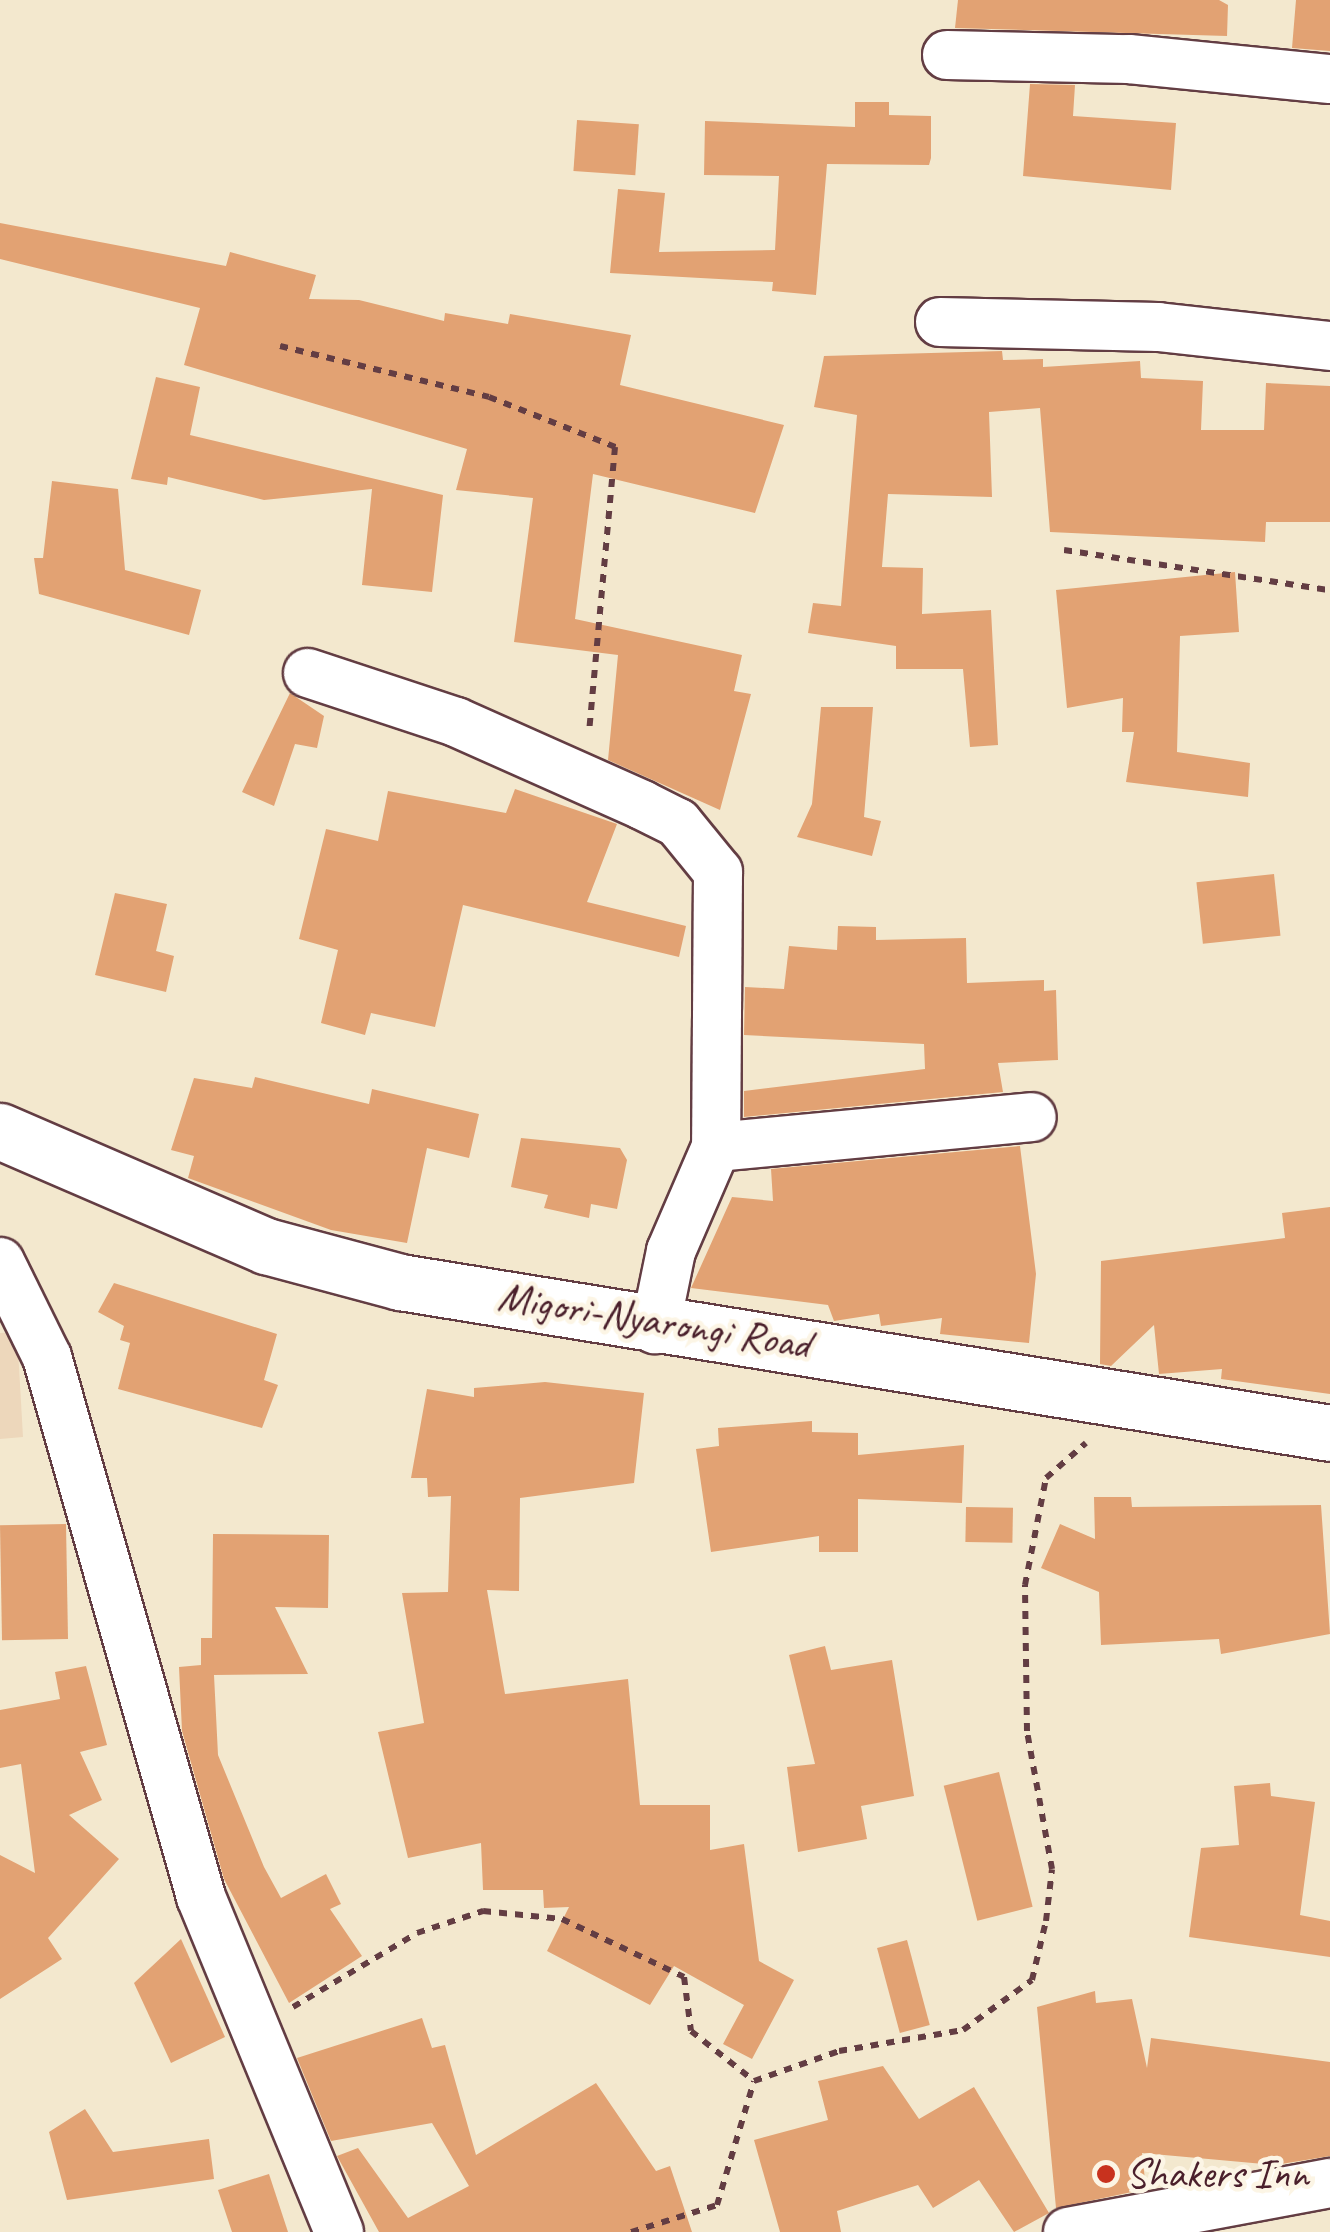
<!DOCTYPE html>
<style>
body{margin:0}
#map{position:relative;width:1330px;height:2232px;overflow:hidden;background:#f3e8ce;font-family:Caveat,sans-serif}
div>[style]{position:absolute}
.built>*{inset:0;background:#edd7bb}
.building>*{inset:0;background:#e2a273;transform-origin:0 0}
.path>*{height:6px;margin-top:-3px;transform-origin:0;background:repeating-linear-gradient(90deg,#633d43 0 8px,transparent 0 16px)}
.roads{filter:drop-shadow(2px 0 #633d43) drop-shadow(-2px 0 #633d43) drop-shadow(0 2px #633d43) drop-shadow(0 -2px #633d43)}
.minor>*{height:48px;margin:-24px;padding:0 24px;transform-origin:24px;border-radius:24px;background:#fff}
.tertiary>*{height:55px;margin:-27.5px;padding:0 27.5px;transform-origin:27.5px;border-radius:27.5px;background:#fff}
.dots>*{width:28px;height:28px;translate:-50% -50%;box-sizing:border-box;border:5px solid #fcf5e5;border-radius:50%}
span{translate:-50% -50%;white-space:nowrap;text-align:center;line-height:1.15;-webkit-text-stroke:9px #fcf5e5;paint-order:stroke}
.street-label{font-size:42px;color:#4a1f2b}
.poi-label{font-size:42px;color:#4a1f2b}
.left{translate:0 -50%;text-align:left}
</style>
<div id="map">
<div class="built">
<i style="clip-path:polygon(17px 1332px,23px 1437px,0 1439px,0 1333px)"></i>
</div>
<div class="building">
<i style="clip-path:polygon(958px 0,1219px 0,1228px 5px,1227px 36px,955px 28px)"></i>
<i style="clip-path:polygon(1296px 0,1330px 0,1330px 51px,1292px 48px)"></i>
<i style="clip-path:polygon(1030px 84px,1075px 85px,1073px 116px,1176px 123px,1171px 190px,1023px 176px)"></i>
<i style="clip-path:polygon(855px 102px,889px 102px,889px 115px,931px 116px,931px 158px,929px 165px,827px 164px,816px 295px,772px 291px,773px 282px,610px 273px,618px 189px,665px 193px,659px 252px,775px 250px,779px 176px,704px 175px,705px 121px,855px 127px)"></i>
<i style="left:577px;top:120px;width:62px;height:51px;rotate:4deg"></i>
<i style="clip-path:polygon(0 223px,226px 266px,230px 252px,316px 275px,309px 299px,359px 300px,444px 321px,445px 313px,508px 324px,510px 314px,631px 335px,620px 385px,784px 425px,755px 513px,593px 474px,575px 619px,742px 655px,734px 691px,751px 694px,720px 810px,608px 760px,618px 655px,514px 642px,533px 498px,456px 490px,467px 449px,184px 365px,200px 308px,0 259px)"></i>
<i style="clip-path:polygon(1002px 351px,1003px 360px,1043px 359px,1043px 367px,1140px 361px,1141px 378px,1203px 381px,1201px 430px,1264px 430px,1266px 383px,1330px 386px,1330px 522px,1266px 522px,1265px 542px,1050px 532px,1040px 408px,989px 412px,992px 497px,888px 494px,882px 567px,923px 568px,922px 614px,991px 610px,998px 745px,970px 747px,963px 669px,896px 669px,896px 646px,808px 633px,813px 603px,841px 606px,857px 415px,814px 407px,824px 356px)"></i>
<i style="clip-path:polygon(156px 377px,200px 387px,190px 435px,443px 495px,432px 592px,362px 585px,372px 489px,264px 500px,168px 477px,167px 485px,131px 479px)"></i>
<i style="clip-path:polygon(52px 481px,118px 489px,125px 570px,201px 590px,189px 635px,39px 594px,34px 558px,43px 558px)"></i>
<i style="clip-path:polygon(1235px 572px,1239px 632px,1180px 636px,1177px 752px,1250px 763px,1248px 797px,1126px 782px,1134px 732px,1122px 732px,1123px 698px,1067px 708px,1056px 590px)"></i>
<i style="clip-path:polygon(290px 693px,324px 716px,317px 748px,295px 744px,274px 806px,242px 792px)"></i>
<i style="clip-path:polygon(821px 707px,873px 707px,864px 817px,881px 821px,872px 856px,797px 837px,812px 804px)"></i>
<i style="clip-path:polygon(515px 789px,617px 824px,587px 902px,686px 926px,679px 957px,463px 905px,435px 1027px,371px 1013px,365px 1035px,321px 1023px,338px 950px,299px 939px,326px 829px,378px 841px,388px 791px,506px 813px)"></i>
<i style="left:1274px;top:874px;width:62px;height:78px;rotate:84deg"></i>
<i style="clip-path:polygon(115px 893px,167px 904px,156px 951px,174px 956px,166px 992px,95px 975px)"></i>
<i style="clip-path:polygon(838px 926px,876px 927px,876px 940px,966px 938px,967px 983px,1044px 980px,1044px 991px,1056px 990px,1058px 1060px,998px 1063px,1003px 1092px,744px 1117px,744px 1091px,925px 1069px,924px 1044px,744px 1035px,745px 987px,784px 989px,789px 946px,837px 950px)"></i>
<i style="clip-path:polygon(255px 1077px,369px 1104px,372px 1089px,479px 1114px,469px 1158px,427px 1148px,407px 1243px,331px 1230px,188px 1178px,194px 1156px,171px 1150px,194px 1078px,252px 1088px)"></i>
<i style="clip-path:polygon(521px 1138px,620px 1148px,627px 1160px,617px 1209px,591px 1204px,589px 1218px,544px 1208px,548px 1195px,511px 1187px)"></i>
<i style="clip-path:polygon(1020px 1146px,1036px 1274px,1029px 1343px,940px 1334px,942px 1318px,881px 1326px,879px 1314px,834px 1321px,828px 1305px,691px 1288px,732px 1197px,773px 1201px,771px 1169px)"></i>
<i style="clip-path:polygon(1330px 1207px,1330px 1394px,1221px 1379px,1222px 1369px,1159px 1374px,1154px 1325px,1111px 1366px,1100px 1364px,1101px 1261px,1285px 1238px,1282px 1213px)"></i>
<i style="clip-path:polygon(114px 1283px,277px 1334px,264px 1380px,278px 1385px,262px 1428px,118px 1389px,130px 1343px,120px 1340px,124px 1326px,98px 1312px)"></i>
<i style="clip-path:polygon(545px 1382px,644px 1393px,634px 1483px,520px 1498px,519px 1591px,487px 1590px,505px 1694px,628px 1679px,640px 1805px,710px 1805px,710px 1850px,744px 1844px,759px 1961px,794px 1980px,752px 2059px,723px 2044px,744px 2005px,674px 1966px,650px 2005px,547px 1951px,569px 1907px,544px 1908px,543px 1890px,483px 1890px,481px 1843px,408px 1858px,378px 1732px,424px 1723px,402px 1593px,448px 1592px,451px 1496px,428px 1497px,427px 1478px,411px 1478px,427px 1389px,474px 1397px,474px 1388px)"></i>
<i style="clip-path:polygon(812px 1421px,812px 1432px,858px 1433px,858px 1455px,964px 1445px,962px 1503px,858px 1499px,858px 1552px,819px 1552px,819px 1536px,711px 1552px,696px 1449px,719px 1446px,718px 1428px)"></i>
<i style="clip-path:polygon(1094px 1497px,1131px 1497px,1132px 1507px,1321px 1505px,1330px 1634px,1221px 1654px,1219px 1639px,1101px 1645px,1099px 1592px,1041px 1568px,1060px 1524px,1095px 1539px)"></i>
<i style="left:966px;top:1507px;width:47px;height:35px;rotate:1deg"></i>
<i style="left:66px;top:1524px;width:115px;height:66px;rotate:89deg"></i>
<i style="clip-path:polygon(213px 1534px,329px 1535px,328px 1608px,275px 1607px,308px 1674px,214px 1675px,218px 1755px,264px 1867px,281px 1898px,326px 1874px,341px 1904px,330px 1909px,362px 1956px,289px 2003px,224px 1879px,182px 1731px,179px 1667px,201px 1665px,201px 1638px,212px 1638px)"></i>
<i style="clip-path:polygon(825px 1646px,831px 1670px,892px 1660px,914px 1796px,861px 1806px,867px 1839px,798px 1852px,787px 1767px,815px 1764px,789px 1655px)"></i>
<i style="clip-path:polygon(86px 1666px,107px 1745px,80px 1752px,102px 1800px,69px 1815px,119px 1859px,48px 1938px,62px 1959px,0 1999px,0 1855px,35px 1873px,21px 1764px,0 1768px,0 1710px,60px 1699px,55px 1672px)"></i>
<i style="left:999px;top:1772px;width:139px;height:57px;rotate:76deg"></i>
<i style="clip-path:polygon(1270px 1783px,1271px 1796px,1315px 1802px,1300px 1915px,1330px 1921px,1330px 1957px,1189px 1937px,1201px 1848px,1239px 1845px,1234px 1786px)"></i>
<i style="clip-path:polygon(181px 1939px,225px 2037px,171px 2063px,134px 1983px)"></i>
<i style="left:907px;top:1940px;width:88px;height:31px;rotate:75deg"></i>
<i style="clip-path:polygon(1095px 1991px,1096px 2003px,1132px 1999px,1147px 2068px,1151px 2038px,1330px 2062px,1330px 2156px,1275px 2165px,1142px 2153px,1146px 2189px,1056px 2208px,1037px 2007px)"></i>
<i style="clip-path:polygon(422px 2018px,432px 2048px,445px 2045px,476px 2155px,596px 2083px,656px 2171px,670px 2166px,692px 2232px,379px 2232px,337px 2156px,358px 2148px,408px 2218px,469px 2186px,432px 2123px,331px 2141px,297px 2058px)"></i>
<i style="clip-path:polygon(883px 2066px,919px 2119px,974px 2087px,1049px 2213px,1014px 2232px,979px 2180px,933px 2208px,918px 2185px,837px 2211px,841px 2232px,780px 2232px,754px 2140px,828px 2120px,818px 2081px)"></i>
<i style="clip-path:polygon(85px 2109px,113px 2152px,209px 2139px,214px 2179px,67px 2200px,49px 2132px)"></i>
<i style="clip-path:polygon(269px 2174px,288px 2232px,232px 2232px,218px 2190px)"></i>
</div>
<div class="path">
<i style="left:280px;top:346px;width:215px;rotate:13.7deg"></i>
<i style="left:489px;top:397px;width:136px;rotate:21.6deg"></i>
<i style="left:615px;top:447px;width:288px;rotate:95.2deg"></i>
<i style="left:1064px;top:550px;width:269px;rotate:8.6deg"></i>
<i style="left:293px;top:2007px;width:144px;rotate:-30.8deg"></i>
<i style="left:417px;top:1933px;width:70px;rotate:-18.4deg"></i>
<i style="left:483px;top:1911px;width:79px;rotate:5.8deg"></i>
<i style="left:562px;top:1919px;width:135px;rotate:25.4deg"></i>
<i style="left:684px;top:1977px;width:54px;rotate:82.6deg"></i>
<i style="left:691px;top:2031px;width:80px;rotate:38.4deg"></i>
<i style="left:754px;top:2081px;width:90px;rotate:-19.4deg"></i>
<i style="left:839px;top:2051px;width:126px;rotate:-9.6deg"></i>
<i style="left:963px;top:2030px;width:85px;rotate:-35.9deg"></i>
<i style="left:1032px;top:1980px;width:61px;rotate:-76.7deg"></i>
<i style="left:1046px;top:1921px;width:52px;rotate:-83.4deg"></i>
<i style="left:1052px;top:1869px;width:140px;rotate:-100.3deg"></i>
<i style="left:1027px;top:1731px;width:146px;rotate:-90.8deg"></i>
<i style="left:1025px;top:1585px;width:109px;rotate:-78.9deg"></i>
<i style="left:1046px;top:1478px;width:53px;rotate:-41.2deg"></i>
<i style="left:631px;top:2232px;width:90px;rotate:-17.4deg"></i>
<i style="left:717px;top:2205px;width:129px;rotate:-73.4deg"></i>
</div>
<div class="roads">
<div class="minor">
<i style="left:947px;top:55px;width:182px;rotate:1.3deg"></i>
<i style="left:1129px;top:59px;width:202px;rotate:5.7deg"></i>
<i style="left:940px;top:322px;width:218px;rotate:1.3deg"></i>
<i style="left:1158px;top:327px;width:173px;rotate:6.3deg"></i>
<i style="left:308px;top:673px;width:156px;rotate:18.3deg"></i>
<i style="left:456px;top:722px;width:204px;rotate:24deg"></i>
<i style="left:642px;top:805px;width:40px;rotate:26.6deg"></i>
<i style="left:678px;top:823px;width:63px;rotate:50.8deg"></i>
<i style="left:718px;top:872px;width:275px;rotate:90.4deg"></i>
<i style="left:716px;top:1147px;width:113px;rotate:113.4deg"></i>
<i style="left:671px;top:1251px;width:80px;rotate:101.6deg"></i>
<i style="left:716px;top:1147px;width:317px;rotate:-5.4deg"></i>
<i style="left:0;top:1262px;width:106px;rotate:63.7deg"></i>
<i style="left:47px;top:1357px;width:562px;rotate:74.08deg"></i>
<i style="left:201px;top:1897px;width:362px;rotate:67.6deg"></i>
<i style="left:1068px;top:2232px;width:267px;rotate:-10.6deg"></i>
</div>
<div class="tertiary">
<i style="left:0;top:1131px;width:290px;rotate:23.4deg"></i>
<i style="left:266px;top:1246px;width:139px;rotate:15deg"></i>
<i style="left:400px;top:1282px;width:942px;rotate:9.22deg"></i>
</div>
</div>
<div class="dots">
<i style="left:1106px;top:2174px;background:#c8321e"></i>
</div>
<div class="street-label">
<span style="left:654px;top:1321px;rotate:9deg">Migori-Nyarongi Road</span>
</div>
<div class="poi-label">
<span class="left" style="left:1126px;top:2174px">Shakers Inn</span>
</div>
</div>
